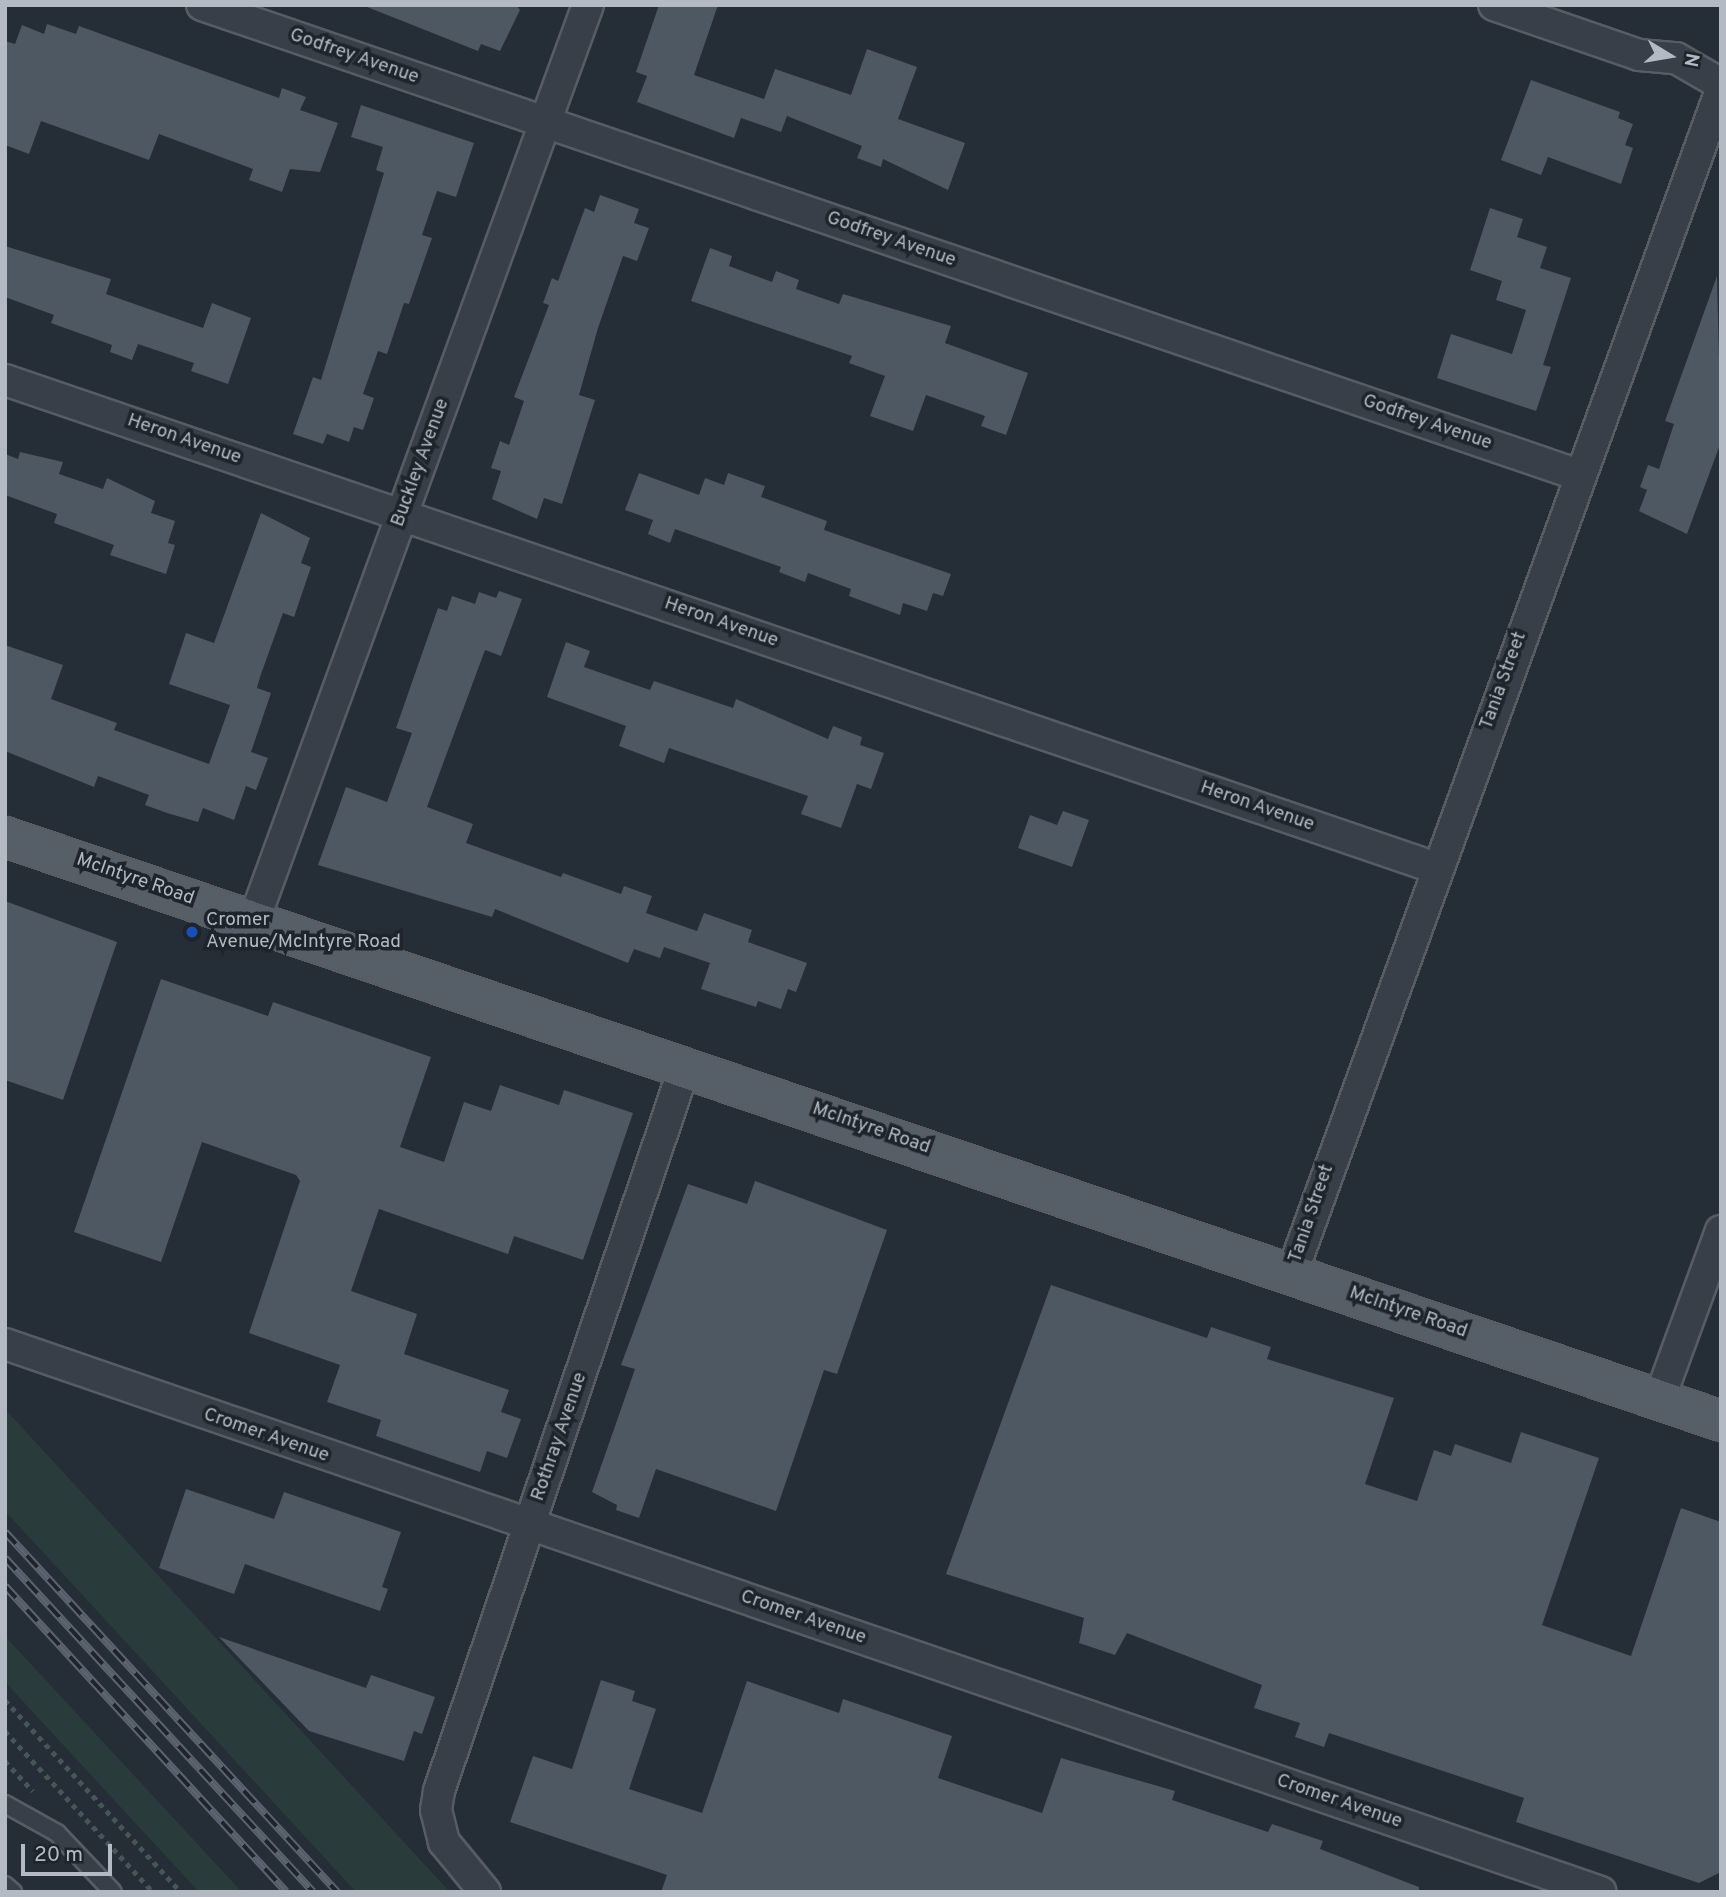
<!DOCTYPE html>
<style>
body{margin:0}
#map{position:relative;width:1726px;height:1897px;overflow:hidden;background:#252d37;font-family:Overpass,sans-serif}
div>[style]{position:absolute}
.green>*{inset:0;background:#293b3a}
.building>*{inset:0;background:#4d5862}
.path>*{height:4.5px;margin-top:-2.25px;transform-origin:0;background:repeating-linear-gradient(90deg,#465657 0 5px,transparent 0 10px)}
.roads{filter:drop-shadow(2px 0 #565d65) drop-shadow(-2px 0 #565d65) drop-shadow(0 2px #565d65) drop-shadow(0 -2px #565d65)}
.service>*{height:16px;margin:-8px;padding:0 8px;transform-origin:8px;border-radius:8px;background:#383f48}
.minor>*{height:30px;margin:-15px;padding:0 15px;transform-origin:15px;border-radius:15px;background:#383f48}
.primary>*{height:38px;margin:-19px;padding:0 19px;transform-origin:19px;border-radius:19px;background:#565e68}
.rail>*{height:8px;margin-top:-4px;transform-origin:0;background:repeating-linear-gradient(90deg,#1d242c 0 16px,#5a636e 0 32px);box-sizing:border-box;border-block:2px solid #5a636e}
.dots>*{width:19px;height:19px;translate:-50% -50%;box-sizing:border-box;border:4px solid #1d242c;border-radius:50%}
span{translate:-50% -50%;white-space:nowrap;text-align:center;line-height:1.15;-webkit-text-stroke:7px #1d242c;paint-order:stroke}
.street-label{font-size:19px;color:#b3bac4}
.poi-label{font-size:19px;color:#b3bac4}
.left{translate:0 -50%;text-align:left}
.frame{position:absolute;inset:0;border:7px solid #b3bac4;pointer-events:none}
.north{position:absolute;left:1635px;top:21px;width:70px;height:70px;-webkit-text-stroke:5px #1d242c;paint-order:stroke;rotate:101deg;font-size:19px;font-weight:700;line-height:28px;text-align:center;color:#b3bac4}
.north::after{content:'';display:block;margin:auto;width:24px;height:32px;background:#b3bac4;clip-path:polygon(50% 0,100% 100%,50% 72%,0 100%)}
.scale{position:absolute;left:21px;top:1844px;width:91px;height:32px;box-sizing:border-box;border:4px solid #b3bac4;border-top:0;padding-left:9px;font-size:21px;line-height:24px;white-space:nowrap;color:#b3bac4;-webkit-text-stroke:5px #1d242c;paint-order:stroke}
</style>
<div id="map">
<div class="green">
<i style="clip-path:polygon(5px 1409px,226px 1649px,450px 1892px,356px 1892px,5px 1511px)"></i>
<i style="clip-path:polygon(5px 1636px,242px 1892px,199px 1892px,5px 1682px)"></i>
</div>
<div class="building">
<i style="clip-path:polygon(362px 5px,516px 5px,520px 10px,500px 51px,481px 44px,478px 51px)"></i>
<i style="clip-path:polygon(659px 5px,718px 5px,694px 75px,764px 99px,775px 69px,851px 95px,867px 49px,917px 67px,898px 119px,965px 143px,948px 190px,883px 159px,881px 167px,857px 158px,862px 146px,787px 116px,781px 132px,741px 118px,734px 138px,637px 102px,647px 76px,636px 72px)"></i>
<i style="clip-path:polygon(47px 24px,76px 34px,79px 26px,279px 98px,282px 88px,306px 97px,300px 110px,338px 123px,320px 172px,290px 169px,282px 192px,249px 180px,253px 169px,159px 134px,149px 160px,41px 121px,29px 154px,5px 145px,5px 41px,15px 44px,22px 25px,44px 34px)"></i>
<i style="clip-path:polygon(1531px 80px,1620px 112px,1618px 118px,1633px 124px,1625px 145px,1633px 148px,1621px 184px,1548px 157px,1541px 175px,1501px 160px)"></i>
<i style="clip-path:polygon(361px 105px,474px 143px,456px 197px,437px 191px,422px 235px,432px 238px,409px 304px,404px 303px,387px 354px,378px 351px,363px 394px,374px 398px,363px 430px,354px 427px,349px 442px,327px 434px,323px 444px,293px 434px,313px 377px,321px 380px,384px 173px,376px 170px,383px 147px,351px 137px)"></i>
<i style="clip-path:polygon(600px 195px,639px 209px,634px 223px,649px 228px,637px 261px,623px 256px,598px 328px,579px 395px,595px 400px,562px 504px,544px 498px,537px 519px,492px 499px,501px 471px,491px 468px,500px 441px,509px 445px,524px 401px,514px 397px,549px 305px,543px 303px,552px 278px,558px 281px,585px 208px,594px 212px)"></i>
<i style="clip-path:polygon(1490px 208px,1523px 219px,1517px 237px,1547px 247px,1540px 268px,1571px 278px,1543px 365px,1551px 367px,1536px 411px,1437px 378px,1451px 334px,1512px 354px,1526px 310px,1496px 300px,1502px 281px,1470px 270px)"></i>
<i style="clip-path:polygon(5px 246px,111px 279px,106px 294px,203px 328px,212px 303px,251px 318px,228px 384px,191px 371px,194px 363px,138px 344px,132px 360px,110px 352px,112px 345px,51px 323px,54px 315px,5px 297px)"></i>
<i style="clip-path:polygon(710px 248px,732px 256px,729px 266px,772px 282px,776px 271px,799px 280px,796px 289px,839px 304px,843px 294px,951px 326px,945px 343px,1028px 373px,1006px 435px,981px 426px,985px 416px,926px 395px,913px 431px,870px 416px,885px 376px,849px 363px,852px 356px,691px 301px)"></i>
<i style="clip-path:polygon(1717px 276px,1721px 442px,1687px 534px,1639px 511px,1647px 490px,1640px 487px,1648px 465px,1659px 469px,1674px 424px,1665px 421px)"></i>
<i style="clip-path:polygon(20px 452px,63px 462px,59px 474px,103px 489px,107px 478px,155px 501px,151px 513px,175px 521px,168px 543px,175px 545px,166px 574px,110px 555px,114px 545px,54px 523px,57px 514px,5px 495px,5px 454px,18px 459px)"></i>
<i style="clip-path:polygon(639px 473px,699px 495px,705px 478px,724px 485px,728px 473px,765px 486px,761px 497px,827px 521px,824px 530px,951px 574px,943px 596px,933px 593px,927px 611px,903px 603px,900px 615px,849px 596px,851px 589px,808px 573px,805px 582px,779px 572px,781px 567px,675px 529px,670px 543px,648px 534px,653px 520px,625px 510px)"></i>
<i style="clip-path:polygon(261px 513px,310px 538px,301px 563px,311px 567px,294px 617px,283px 613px,260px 677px,257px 688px,271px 693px,251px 752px,268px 758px,256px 790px,246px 786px,234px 820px,203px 808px,198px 822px,167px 813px,145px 805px,149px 795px,98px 776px,94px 787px,5px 751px,5px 645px,63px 665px,51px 699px,117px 723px,114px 730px,209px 764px,230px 705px,169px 684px,186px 633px,214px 643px)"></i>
<i style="clip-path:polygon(499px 591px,522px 599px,501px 656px,485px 650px,427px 807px,473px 824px,466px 843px,561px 877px,563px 873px,621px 894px,624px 886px,652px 896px,646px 913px,697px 931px,704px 913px,752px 930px,748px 942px,807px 963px,796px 992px,788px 989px,781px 1009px,758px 1001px,756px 1007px,701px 989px,710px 963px,664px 947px,660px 958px,634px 949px,628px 963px,495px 909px,492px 917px,318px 865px,346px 787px,387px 802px,412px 733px,396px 728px,438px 608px,447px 611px,452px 596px,475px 604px,479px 592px,496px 598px)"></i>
<i style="clip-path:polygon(566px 642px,590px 651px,584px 667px,650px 690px,654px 681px,733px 708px,736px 699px,828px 739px,833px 726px,862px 737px,860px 745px,884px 753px,871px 789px,857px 784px,841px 828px,801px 814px,808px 796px,669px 748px,664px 763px,619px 746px,626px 726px,547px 697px)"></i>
<i style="clip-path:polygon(1063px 811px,1089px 820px,1072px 867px,1018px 848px,1030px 815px,1057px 825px)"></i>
<i style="clip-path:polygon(5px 901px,117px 942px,63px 1100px,5px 1080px)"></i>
<i style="clip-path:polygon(161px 979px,268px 1016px,273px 1002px,431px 1057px,400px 1147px,444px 1162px,464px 1102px,491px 1111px,500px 1085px,559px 1105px,564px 1090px,633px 1113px,583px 1260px,514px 1236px,508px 1254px,379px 1209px,351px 1291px,417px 1314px,404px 1354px,509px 1390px,501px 1412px,521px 1419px,507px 1458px,487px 1451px,480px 1472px,376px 1436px,381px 1420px,327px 1402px,340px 1365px,249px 1333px,300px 1181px,296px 1175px,202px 1142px,161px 1262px,74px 1232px)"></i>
<i style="clip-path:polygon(755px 1181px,887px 1230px,837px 1374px,824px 1370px,776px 1511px,656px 1469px,639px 1518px,616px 1510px,617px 1505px,592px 1492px,635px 1369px,621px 1365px,688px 1184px,747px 1204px)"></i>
<i style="clip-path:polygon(1051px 1285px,1207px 1338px,1211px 1327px,1271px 1347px,1267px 1359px,1394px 1398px,1365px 1484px,1417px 1501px,1434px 1450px,1451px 1456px,1455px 1444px,1511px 1463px,1521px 1432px,1599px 1458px,1542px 1625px,1631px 1656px,1681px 1508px,1721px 1522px,1721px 1872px,1699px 1883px,1516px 1822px,1524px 1798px,1329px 1733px,1324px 1747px,1295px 1737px,1300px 1723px,1254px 1708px,1262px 1685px,1127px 1633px,1115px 1655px,1079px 1643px,1084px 1618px,946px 1574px)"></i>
<i style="clip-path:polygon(186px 1489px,274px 1519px,284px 1492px,401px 1532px,382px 1587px,388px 1589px,380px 1611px,245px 1564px,234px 1594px,159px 1568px)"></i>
<i style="clip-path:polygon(219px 1637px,366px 1688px,371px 1675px,435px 1697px,422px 1734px,414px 1731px,404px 1761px,309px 1731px)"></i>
<i style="clip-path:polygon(601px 1680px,635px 1691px,632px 1701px,656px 1709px,629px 1789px,702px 1813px,747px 1681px,839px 1713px,843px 1699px,952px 1736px,938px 1778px,1042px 1813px,1061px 1758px,1175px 1791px,1172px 1800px,1268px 1832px,1272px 1824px,1323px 1841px,1320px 1849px,1419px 1887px,1419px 1892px,661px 1892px,667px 1875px,510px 1822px,533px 1756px,572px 1769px)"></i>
</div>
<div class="path">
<i style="left:5px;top:1700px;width:260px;rotate:47.5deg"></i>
<i style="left:5px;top:1731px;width:219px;rotate:47.4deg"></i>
<i style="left:5px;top:1761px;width:41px;rotate:47deg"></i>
</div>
<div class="roads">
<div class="service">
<i style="left:5px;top:1804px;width:60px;rotate:29.1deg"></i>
<i style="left:57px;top:1833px;width:81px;rotate:46.5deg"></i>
<i style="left:5px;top:1885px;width:11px;rotate:41deg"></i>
</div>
<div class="minor">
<i style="left:202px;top:5px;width:1455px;rotate:18.85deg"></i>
<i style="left:1494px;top:5px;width:153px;rotate:19deg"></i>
<i style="left:1639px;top:55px;width:37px;rotate:5deg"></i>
<i style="left:1676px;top:58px;width:52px;rotate:30deg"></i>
<i style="left:5px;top:380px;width:1512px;rotate:18.83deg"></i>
<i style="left:254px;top:920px;width:974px;rotate:-69.95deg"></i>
<i style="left:1292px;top:1273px;width:1258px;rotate:-70.07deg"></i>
<i style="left:5px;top:1344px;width:1687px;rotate:18.95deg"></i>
<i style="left:1659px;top:1400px;width:180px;rotate:-69.9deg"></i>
<i style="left:485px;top:1892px;width:65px;rotate:-129.4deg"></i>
<i style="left:444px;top:1842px;width:33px;rotate:-104deg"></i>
<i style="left:436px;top:1810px;width:19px;rotate:-81deg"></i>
<i style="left:439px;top:1791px;width:766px;rotate:-71.26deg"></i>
</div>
<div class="primary">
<i style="left:5px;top:837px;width:1813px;rotate:18.79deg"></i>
</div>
</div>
<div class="rail">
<i style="left:5px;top:1532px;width:490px;rotate:47.3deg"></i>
<i style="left:5px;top:1558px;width:454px;rotate:47.3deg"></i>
<i style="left:5px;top:1586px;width:415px;rotate:47.4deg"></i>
</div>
<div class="dots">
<i style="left:192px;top:932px;background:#1a4fb4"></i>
</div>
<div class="street-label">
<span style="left:354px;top:57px;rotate:19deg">Godfrey Avenue</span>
<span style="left:891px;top:240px;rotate:19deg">Godfrey Avenue</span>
<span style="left:1427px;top:423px;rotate:19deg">Godfrey Avenue</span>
<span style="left:184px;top:440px;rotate:19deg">Heron Avenue</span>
<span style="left:421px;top:463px;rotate:-70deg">Buckley Avenue</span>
<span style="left:721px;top:623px;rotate:19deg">Heron Avenue</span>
<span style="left:1504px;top:681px;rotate:-70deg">Tania Street</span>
<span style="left:1257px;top:807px;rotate:19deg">Heron Avenue</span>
<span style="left:135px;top:880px;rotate:19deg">McIntyre Road</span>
<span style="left:871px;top:1129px;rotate:19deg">McIntyre Road</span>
<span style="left:1312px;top:1214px;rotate:-71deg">Tania Street</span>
<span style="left:1408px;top:1313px;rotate:19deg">McIntyre Road</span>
<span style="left:266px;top:1436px;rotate:19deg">Cromer Avenue</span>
<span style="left:560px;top:1437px;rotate:-71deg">Rothray Avenue</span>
<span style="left:803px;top:1618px;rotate:19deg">Cromer Avenue</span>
<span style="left:1339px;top:1802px;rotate:19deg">Cromer Avenue</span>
</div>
<div class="poi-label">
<span class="left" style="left:206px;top:932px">Cromer<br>Avenue/McIntyre Road</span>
</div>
<div class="frame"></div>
<div class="north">N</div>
<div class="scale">20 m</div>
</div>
